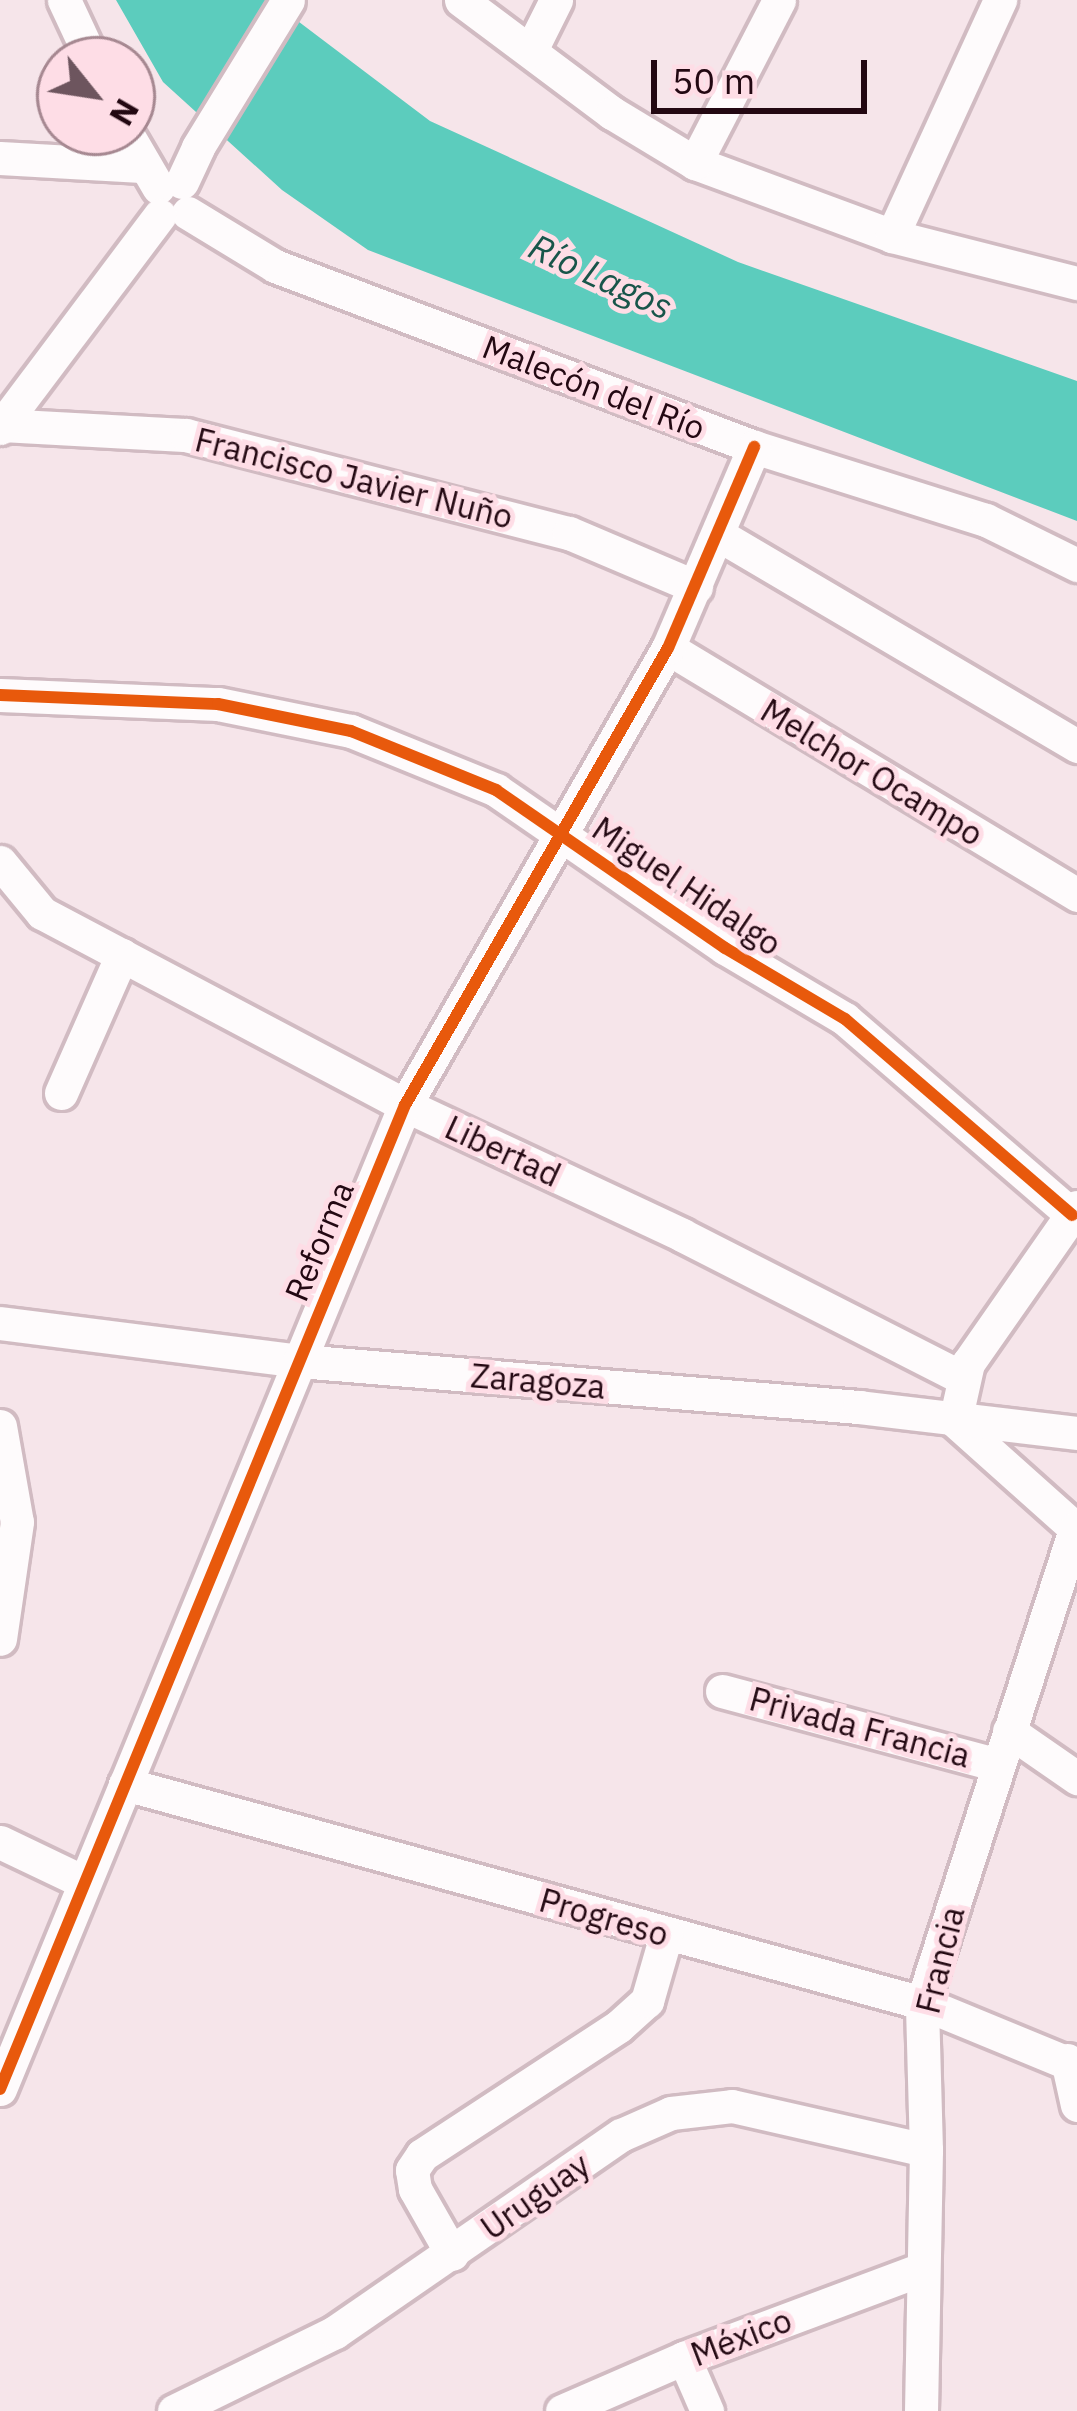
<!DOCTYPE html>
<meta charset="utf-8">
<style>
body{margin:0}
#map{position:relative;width:1077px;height:2411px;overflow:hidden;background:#f6e5ea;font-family:"IBM Plex Sans",sans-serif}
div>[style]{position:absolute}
.water>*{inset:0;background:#5cccbd}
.roads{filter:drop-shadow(3px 0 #d1bbc2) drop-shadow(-3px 0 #d1bbc2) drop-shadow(0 3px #d1bbc2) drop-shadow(0 -3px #d1bbc2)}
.minor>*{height:33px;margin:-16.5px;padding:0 16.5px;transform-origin:16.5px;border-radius:16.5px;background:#fefbfc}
.cycleway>*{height:12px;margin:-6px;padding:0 6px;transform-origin:6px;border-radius:6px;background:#e8590c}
span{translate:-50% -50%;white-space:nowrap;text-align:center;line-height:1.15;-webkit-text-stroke:10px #fedde6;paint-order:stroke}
.street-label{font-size:33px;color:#230812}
.water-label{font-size:36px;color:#18554a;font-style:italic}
.north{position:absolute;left:36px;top:36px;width:120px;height:120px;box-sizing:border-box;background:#fedde6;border:3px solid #a68891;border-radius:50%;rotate:120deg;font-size:33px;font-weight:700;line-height:48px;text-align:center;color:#230812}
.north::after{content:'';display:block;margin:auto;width:42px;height:54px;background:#6d555e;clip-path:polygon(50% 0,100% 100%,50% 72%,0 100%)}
.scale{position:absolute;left:651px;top:60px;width:216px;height:54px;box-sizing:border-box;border:6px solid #230812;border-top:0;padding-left:15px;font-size:36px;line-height:42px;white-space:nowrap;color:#230812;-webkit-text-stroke:9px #fedde6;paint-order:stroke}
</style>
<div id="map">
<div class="water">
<i style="clip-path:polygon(116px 0,270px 0,430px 121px,738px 262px,1077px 381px,1077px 521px,368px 250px,282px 190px,163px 82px)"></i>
</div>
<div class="roads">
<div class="minor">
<i style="left:64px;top:0;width:66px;rotate:65deg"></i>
<i style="left:461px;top:0;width:189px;rotate:36.8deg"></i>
<i style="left:612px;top:113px;width:97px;rotate:31.1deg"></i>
<i style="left:695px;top:163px;width:210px;rotate:20.3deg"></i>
<i style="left:892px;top:236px;width:191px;rotate:14.3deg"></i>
<i style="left:531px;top:50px;width:56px;rotate:-63.4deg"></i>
<i style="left:126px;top:132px;width:64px;rotate:59.8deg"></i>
<i style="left:0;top:158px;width:142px;rotate:3.2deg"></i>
<i style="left:695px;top:163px;width:183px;rotate:-62.7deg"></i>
<i style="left:182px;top:182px;width:38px;rotate:-65deg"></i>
<i style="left:198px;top:147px;width:172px;rotate:-58.5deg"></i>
<i style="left:188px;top:213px;width:102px;rotate:31.3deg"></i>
<i style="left:275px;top:266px;width:512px;rotate:20.7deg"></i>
<i style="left:754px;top:447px;width:243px;rotate:17.5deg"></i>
<i style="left:986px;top:520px;width:102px;rotate:26.3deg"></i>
<i style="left:892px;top:236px;width:260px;rotate:-65.4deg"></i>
<i style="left:0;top:425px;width:186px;rotate:3.1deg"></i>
<i style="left:186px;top:435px;width:395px;rotate:14.4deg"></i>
<i style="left:569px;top:533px;width:138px;rotate:23deg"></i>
<i style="left:0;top:428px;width:266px;rotate:-53.1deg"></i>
<i style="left:719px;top:535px;width:416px;rotate:30.5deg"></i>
<i style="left:668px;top:648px;width:478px;rotate:31.1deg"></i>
<i style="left:0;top:695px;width:218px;rotate:2.4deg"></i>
<i style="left:218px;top:704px;width:136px;rotate:11.5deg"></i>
<i style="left:351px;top:731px;width:157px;rotate:22.1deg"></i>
<i style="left:496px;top:790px;width:278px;rotate:34.6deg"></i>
<i style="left:725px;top:948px;width:139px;rotate:30.6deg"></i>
<i style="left:845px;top:1019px;width:306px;rotate:40.8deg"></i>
<i style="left:0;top:862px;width:66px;rotate:50.5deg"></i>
<i style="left:42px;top:913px;width:411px;rotate:27.9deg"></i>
<i style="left:405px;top:1105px;width:306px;rotate:25.1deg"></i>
<i style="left:682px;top:1235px;width:315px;rotate:27deg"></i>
<i style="left:61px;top:1093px;width:151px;rotate:-66.2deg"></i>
<i style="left:1077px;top:1207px;width:190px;rotate:124.9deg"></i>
<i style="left:968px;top:1363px;width:59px;rotate:102.6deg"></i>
<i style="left:955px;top:1421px;width:164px;rotate:41.8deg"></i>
<i style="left:0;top:1323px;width:301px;rotate:7.2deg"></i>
<i style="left:299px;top:1361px;width:562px;rotate:4.7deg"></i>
<i style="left:859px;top:1407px;width:220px;rotate:6.8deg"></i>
<i style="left:0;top:1426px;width:97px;rotate:80deg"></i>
<i style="left:17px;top:1522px;width:118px;rotate:98.3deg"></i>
<i style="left:722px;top:1691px;width:286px;rotate:15deg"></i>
<i style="left:1009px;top:1731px;width:83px;rotate:34.7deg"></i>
<i style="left:125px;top:1784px;width:827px;rotate:15.36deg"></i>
<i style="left:922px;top:2003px;width:168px;rotate:22.4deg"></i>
<i style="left:0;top:1842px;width:93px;rotate:25.5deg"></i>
<i style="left:1067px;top:2060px;width:46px;rotate:77.5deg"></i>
<i style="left:0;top:2089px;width:1064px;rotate:-67.63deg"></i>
<i style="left:405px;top:1105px;width:527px;rotate:-60.08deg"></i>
<i style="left:668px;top:648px;width:219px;rotate:-66.8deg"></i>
<i style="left:452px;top:2254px;width:75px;rotate:-119.6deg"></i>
<i style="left:415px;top:2189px;width:19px;rotate:-99deg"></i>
<i style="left:412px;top:2170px;width:18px;rotate:-56deg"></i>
<i style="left:422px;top:2155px;width:235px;rotate:-33.2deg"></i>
<i style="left:619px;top:2026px;width:38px;rotate:-42deg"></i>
<i style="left:647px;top:2001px;width:69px;rotate:-73.9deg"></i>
<i style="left:684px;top:2358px;width:58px;rotate:66.5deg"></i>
<i style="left:174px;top:2411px;width:179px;rotate:-26.1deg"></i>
<i style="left:335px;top:2332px;width:347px;rotate:-34.6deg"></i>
<i style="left:621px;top:2135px;width:55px;rotate:-23.7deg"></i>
<i style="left:671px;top:2113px;width:61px;rotate:-6.5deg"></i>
<i style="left:732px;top:2106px;width:199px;rotate:12.8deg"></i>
<i style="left:562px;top:2411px;width:133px;rotate:-23.5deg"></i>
<i style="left:684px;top:2358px;width:254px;rotate:-20.5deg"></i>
<i style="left:921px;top:2411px;width:261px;rotate:-88.9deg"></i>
<i style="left:926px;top:2150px;width:147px;rotate:-91.6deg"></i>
<i style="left:922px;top:2003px;width:499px;rotate:-72.1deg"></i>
</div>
</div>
<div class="cycleway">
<i style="left:0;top:695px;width:218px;rotate:2.4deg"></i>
<i style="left:218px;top:704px;width:136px;rotate:11.5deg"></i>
<i style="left:351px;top:731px;width:157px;rotate:22.1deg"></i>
<i style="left:496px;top:790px;width:278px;rotate:34.6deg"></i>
<i style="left:725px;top:948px;width:139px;rotate:30.6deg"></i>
<i style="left:845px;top:1019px;width:300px;rotate:40.8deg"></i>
<i style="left:0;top:2089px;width:1064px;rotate:-67.63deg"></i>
<i style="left:405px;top:1105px;width:527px;rotate:-60.08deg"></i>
<i style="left:668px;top:648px;width:219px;rotate:-66.8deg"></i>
</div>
<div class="street-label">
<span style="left:594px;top:387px;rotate:21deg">Malecón del Río</span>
<span style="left:354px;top:478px;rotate:14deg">Francisco Javier Nuño</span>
<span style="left:872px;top:772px;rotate:31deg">Melchor Ocampo</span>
<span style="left:687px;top:886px;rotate:34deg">Miguel Hidalgo</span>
<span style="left:503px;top:1151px;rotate:25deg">Libertad</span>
<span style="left:319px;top:1241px;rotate:-67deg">Reforma</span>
<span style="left:538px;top:1381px;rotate:5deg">Zaragoza</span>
<span style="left:860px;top:1727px;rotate:15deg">Privada Francia</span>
<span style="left:604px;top:1917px;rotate:16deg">Progreso</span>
<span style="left:940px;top:1960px;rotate:-76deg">Francia</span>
<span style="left:535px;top:2196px;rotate:-35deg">Uruguay</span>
<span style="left:741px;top:2337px;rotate:-21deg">México</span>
</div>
<div class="water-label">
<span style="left:601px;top:276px;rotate:25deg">Río Lagos</span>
</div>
<div class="north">N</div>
<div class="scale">50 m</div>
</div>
